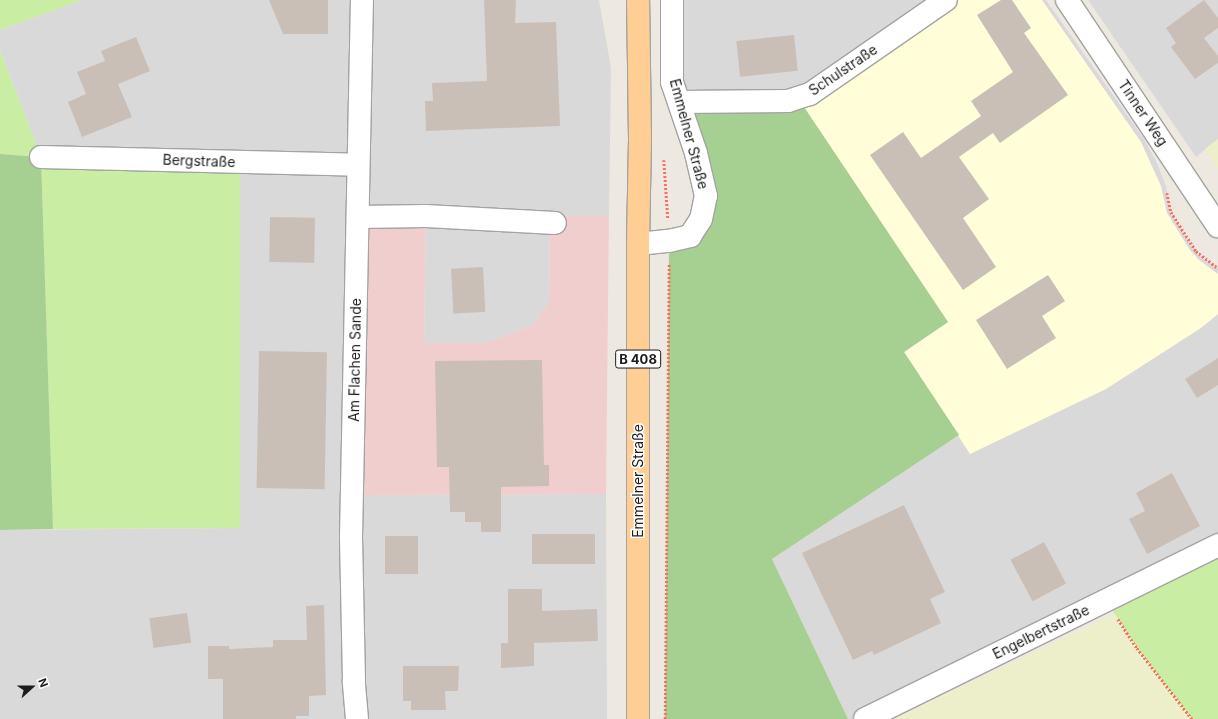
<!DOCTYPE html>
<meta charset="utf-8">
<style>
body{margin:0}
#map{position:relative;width:1218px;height:719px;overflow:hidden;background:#eee9e0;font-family:Inter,sans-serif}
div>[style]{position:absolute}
.residential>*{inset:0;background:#dad9d9}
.commercial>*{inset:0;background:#f1cece}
.education>*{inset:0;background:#fffed8}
.farmland>*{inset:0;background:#edefca}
.grass>*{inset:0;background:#c9eda2}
.forest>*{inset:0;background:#a6d092}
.building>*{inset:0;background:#cabfb6;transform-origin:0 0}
.path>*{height:2.5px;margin-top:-1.25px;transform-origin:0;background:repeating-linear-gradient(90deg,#ff6c60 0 2px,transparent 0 4px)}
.roads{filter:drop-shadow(1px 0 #a3a3a3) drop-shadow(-1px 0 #a3a3a3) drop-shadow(0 1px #a3a3a3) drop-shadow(0 -1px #a3a3a3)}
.minor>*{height:22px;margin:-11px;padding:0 11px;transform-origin:11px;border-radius:11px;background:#fff}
.major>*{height:22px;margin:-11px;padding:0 11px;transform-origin:11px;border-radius:11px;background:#ffce94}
span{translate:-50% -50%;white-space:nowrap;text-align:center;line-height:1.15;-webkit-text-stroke:3px #fff;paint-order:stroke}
.shield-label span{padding:1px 3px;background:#fff;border:1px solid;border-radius:3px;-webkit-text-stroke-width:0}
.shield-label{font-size:13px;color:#1c1c1c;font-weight:700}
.street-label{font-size:14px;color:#1c1c1c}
.north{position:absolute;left:12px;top:667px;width:40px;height:40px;-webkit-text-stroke:3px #fff;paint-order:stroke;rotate:69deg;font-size:11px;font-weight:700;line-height:16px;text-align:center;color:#1c1c1c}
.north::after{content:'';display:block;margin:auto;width:14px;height:18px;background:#1c1c1c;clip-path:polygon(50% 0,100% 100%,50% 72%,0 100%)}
</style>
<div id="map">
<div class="residential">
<i style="clip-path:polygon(82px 0,599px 0,611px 68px,609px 216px,550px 216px,549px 302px,533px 325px,484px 343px,424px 343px,426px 216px,352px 495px,606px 494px,607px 719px,0 719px,0 530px,240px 528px,240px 162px,41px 157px,0 50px,0 30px)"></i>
<i style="clip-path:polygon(672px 0,1046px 0,1144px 139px,1157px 163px,1166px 186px,1171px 212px,1196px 251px,1218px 268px,1218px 545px,865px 719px,848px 719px,772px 559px,958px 435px,679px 102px)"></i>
<i style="clip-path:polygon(1088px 0,1218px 0,1218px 139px,1196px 157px)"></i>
</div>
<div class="commercial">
<i style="clip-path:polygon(426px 216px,424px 343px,484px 343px,533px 325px,549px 302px,550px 216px,609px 216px,606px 494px,352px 495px,358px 217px)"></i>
</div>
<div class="education">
<i style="clip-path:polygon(952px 0,1042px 0,1141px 142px,1161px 186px,1167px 213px,1190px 250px,1199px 260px,1218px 274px,1218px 314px,1201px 328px,1106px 389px,970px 454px,904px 352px,948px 322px,803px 106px)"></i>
</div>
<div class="farmland">
<i style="clip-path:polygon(1218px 139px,1218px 169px,1205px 149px)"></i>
<i style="clip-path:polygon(1115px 614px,1137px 648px,1192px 719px,893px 719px)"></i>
</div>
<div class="grass">
<i style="clip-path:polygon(0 0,82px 0,0 30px)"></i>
<i style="clip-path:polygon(0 50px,41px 157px,240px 162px,240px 528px,53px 529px,41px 157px,0 154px)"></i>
<i style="clip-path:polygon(1218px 545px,1218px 719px,1192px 719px,1137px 648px,1106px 600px)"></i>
</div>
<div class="forest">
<i style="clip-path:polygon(798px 98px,948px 322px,904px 352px,959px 435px,772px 559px,848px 719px,665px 719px,669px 241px,701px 219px,679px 102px)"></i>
<i style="clip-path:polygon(0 154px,41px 157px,53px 529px,0 530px)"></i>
</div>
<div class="building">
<i style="clip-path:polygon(269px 0,328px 0,328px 34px,283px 34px)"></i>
<i style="clip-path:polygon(484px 0,516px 0,515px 23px,556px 22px,560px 126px,426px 131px,425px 101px,433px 101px,432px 83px,487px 81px)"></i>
<i style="clip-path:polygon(1001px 0,1012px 0,1031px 28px,1024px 33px,1068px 95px,1000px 143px,993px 133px,959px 157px,989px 199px,963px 218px,996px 267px,963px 290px,870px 155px,903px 132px,921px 158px,981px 116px,971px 101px,1013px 72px,977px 15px)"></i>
<i style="clip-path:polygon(1204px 0,1218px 18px,1218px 28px,1204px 38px,1218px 56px,1218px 63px,1195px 79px,1171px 47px,1176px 43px,1166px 28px)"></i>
<i style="left:794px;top:35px;width:36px;height:58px;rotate:84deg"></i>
<i style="clip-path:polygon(136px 37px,150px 71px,118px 84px,132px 117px,82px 137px,68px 102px,86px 94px,77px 72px,105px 61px,101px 51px)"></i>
<i style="left:270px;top:217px;width:45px;height:45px;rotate:1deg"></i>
<i style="left:483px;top:267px;width:45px;height:32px;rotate:87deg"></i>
<i style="clip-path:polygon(1048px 275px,1065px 301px,1042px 316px,1056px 338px,1007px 369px,976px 320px)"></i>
<i style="left:259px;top:351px;width:68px;height:137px;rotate:1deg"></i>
<i style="clip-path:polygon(1218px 358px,1218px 385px,1197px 398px,1185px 379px)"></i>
<i style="clip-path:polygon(542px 360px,544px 465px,549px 465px,549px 486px,501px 487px,501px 532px,481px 532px,481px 522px,465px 522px,465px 512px,450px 512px,449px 467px,437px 467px,435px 361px)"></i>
<i style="clip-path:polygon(1172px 473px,1200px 526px,1147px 554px,1129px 519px,1145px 511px,1136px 493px)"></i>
<i style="clip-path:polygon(904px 505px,945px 592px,930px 599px,941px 623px,874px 655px,872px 651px,853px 660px,802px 553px)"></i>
<i style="left:595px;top:534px;width:30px;height:63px;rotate:90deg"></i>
<i style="left:418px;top:536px;width:38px;height:33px;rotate:90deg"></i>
<i style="left:1044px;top:542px;width:47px;height:38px;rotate:62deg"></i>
<i style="clip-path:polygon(508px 589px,542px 589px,542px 611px,597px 609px,598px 641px,534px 643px,534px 666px,501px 668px,501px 643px,508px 643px)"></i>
<i style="clip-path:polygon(324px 605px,326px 695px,309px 696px,309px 716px,296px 716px,296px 719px,223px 719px,223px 679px,208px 679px,208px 646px,229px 646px,229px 649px,273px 647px,273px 640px,307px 640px,306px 606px)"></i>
<i style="left:187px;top:613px;width:30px;height:38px;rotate:82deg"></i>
<i style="clip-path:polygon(403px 666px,459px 666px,458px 691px,445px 691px,446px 710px,411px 710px,411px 701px,403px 701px)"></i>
</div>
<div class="path">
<i style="left:664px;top:160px;width:59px;rotate:86.1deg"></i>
<i style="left:1167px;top:193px;width:19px;rotate:78deg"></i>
<i style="left:1171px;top:212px;width:46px;rotate:57.3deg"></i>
<i style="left:1196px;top:251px;width:28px;rotate:38deg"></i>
<i style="left:1118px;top:619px;width:35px;rotate:57deg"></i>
<i style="left:1137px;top:648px;width:90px;rotate:52.2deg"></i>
<i style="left:665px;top:719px;width:455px;rotate:-89.5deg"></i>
</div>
<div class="roads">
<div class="minor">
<i style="left:1067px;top:0;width:272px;rotate:56.3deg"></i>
<i style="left:679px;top:102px;width:109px;rotate:-0.5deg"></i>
<i style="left:788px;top:101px;width:23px;rotate:-18deg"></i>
<i style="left:810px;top:94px;width:165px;rotate:-34.7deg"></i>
<i style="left:41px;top:157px;width:317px;rotate:1.4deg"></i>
<i style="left:358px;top:217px;width:68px;rotate:-0.8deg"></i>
<i style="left:426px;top:216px;width:129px;rotate:3.1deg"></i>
<i style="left:638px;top:244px;width:31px;rotate:-6deg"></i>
<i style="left:669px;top:241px;width:22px;rotate:-13deg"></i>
<i style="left:690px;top:236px;width:20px;rotate:-57deg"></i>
<i style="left:701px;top:219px;width:24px;rotate:-78deg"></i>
<i style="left:706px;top:196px;width:44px;rotate:-103.1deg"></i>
<i style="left:696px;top:153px;width:75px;rotate:-108.7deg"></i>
<i style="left:672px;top:82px;width:82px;rotate:-90deg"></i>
<i style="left:357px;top:719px;width:38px;rotate:-95deg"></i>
<i style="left:354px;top:681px;width:144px;rotate:-91.2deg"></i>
<i style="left:351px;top:537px;width:537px;rotate:-88.83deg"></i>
<i style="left:865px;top:719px;width:394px;rotate:-26.2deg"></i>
</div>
<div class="major">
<i style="left:638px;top:719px;width:475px;rotate:-90deg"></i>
<i style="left:638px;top:244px;width:106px;rotate:-88.9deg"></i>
<i style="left:640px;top:138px;width:138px;rotate:-90.8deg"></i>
</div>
</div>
<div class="shield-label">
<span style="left:638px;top:359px">B 408</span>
</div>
<div class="street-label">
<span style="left:843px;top:70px;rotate:-34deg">Schulstraße</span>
<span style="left:1143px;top:113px;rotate:56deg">Tinner Weg</span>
<span style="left:689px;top:134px;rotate:75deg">Emmelner Straße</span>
<span style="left:199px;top:161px;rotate:2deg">Bergstraße</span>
<span style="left:355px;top:360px;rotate:-89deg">Am Flachen Sande</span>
<span style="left:638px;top:481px;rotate:-90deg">Emmelner Straße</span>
<span style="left:1041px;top:632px;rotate:-26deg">Engelbertstraße</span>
</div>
<div class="north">N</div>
</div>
